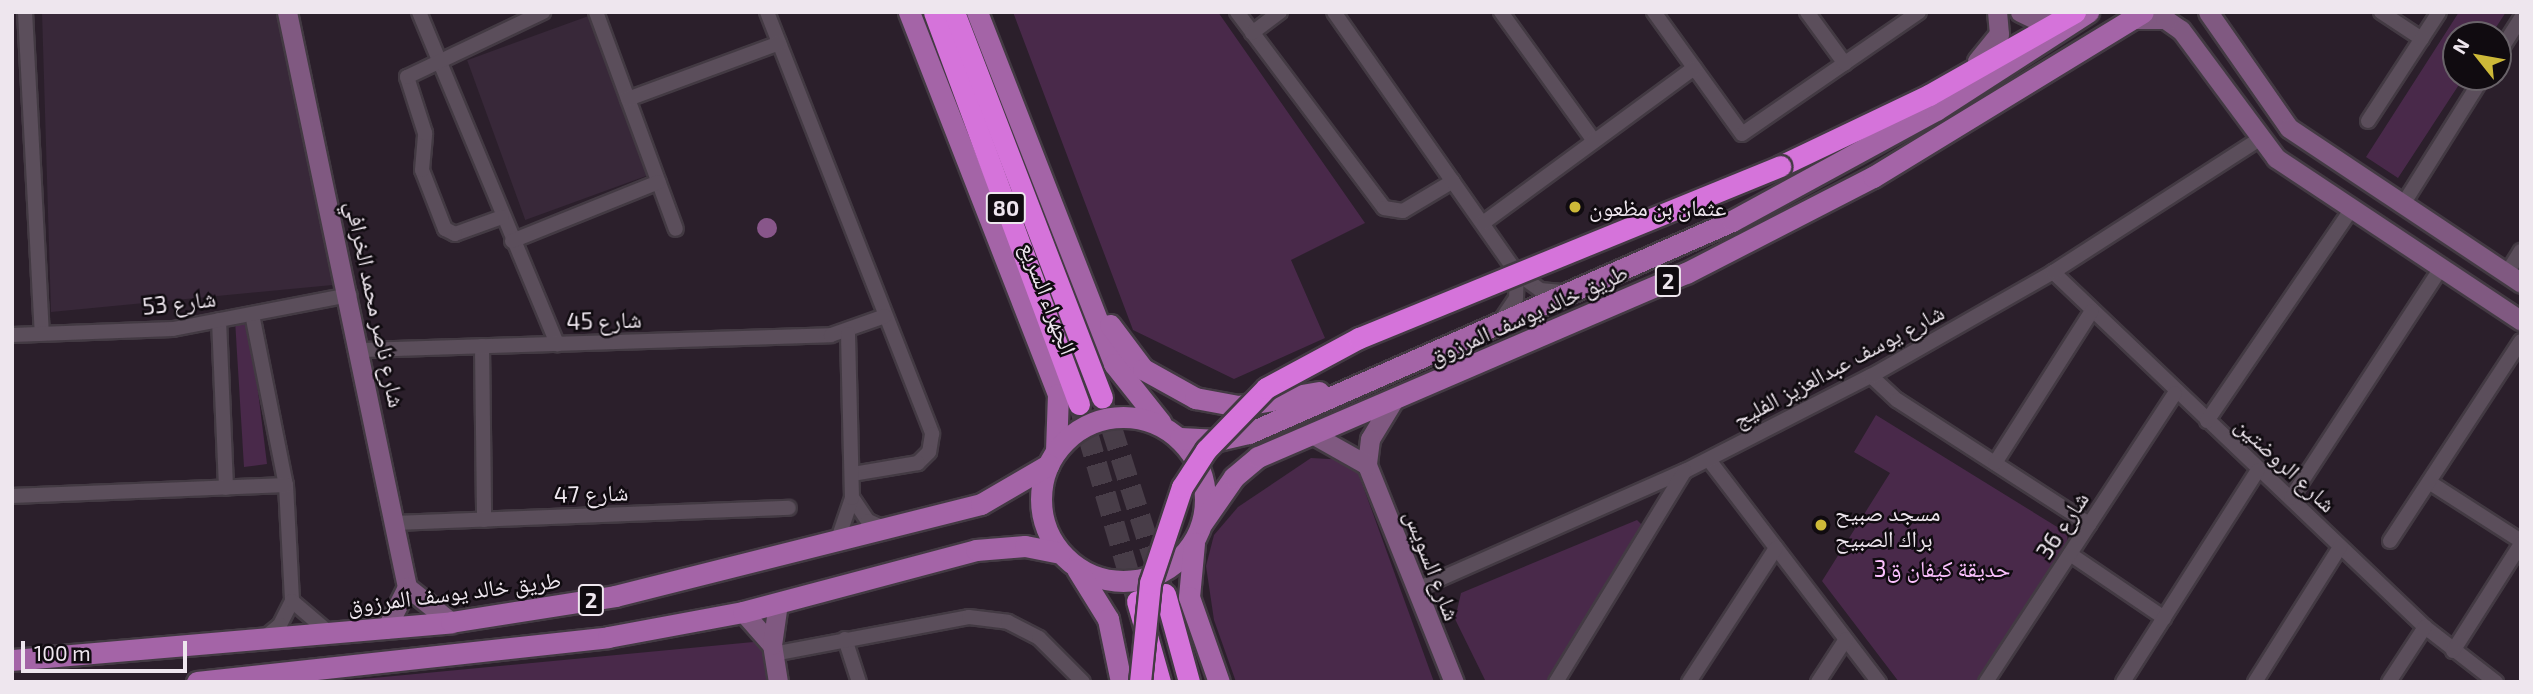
<!DOCTYPE html>
<meta charset="utf-8">
<style>
body{margin:0}
#map{position:relative;width:2533px;height:694px;overflow:hidden;background:#2b1f2b;font-family:"Exo 2","Noto Naskh Arabic",sans-serif}
div>[style]{position:absolute}
.built>*{inset:0;background:#382839;transform-origin:0 0}
.green>*{inset:0;background:#49294a}
.water>*{inset:0;background:#88568a}
.round{border-radius:50%}
.highway-tunnel>*{height:21px;margin-top:-10.5px;transform-origin:0;background:repeating-linear-gradient(90deg,#483d48 0 21px,transparent 0 31px)}
.roads{filter:drop-shadow(2px 0 #433a43) drop-shadow(-2px 0 #433a43) drop-shadow(0 2px #433a43) drop-shadow(0 -2px #433a43)}
.street>*{height:14px;margin:-7px;padding:0 7px;transform-origin:7px;border-radius:7px;background:#5b4e5b}
.secondary>*{height:19px;margin:-9.5px;padding:0 9.5px;transform-origin:9.5px;border-radius:9.5px;background:#805981}
.primary>*{height:21px;margin:-10.5px;padding:0 10.5px;transform-origin:10.5px;border-radius:10.5px;background:#a464a7}
.primary>.ring{margin:-10.5px;padding:0;box-sizing:content-box;background:none;border:21px solid #a464a7;border-radius:50%}
.highway>*{height:21px;margin:-10.5px;padding:0 10.5px;transform-origin:10.5px;border-radius:10.5px;background:#d573da}
.bridges{filter:drop-shadow(2px 0 #433a43) drop-shadow(-2px 0 #433a43) drop-shadow(0 2px #433a43) drop-shadow(0 -2px #433a43)}
.highway-bridge>*{height:21px;margin:-10.5px;padding:0 10.5px;transform-origin:10.5px;border-radius:10.5px;background:#d573da}
.dots>*{width:19px;height:19px;translate:-50% -50%;box-sizing:border-box;border:4px solid #100b10;border-radius:50%}
span{translate:-50% -50%;white-space:nowrap;text-align:center;line-height:1.15;-webkit-text-stroke:5px #100b10;paint-order:stroke}
.shield-label span{padding:2px 5px;background:#100b10;border:2px solid;border-radius:5px;-webkit-text-stroke-width:0}
.shield-label{font-size:21px;color:#eee6ee;font-weight:700}
.poi-label{font-size:23px;color:#eee6ee}
.left{translate:0 -50%;text-align:left}
.street-label{font-size:23px;color:#eee6ee}
.park-label{font-size:23px;color:#fcc1fe}
.frame{position:absolute;inset:0;border:14px solid #eee6ee;pointer-events:none}
.north{position:absolute;left:2442px;top:21px;width:70px;height:70px;box-sizing:border-box;background:#100b10;border:2px solid #696369;border-radius:50%;rotate:301deg;font-size:19px;font-weight:700;line-height:28px;text-align:center;color:#eee6ee}
.north::after{content:'';display:block;margin:auto;width:24px;height:32px;background:#cdb938;clip-path:polygon(50% 0,100% 100%,50% 72%,0 100%)}
.scale{position:absolute;left:21px;top:641px;width:166px;height:32px;box-sizing:border-box;border:4px solid #eee6ee;border-top:0;padding-left:9px;font-size:21px;line-height:24px;white-space:nowrap;color:#eee6ee;-webkit-text-stroke:5px #100b10;paint-order:stroke}
</style>
<div id="map">
<div class="built">
<i style="clip-path:polygon(42px 12px,282px 12px,343px 284px,51px 312px)"></i>
<i style="left:594px;top:14px;width:170px;height:135px;rotate:70deg"></i>
</div>
<div class="green">
<i style="clip-path:polygon(1013px 12px,1218px 12px,1365px 223px,1291px 260px,1325px 338px,1234px 379px,1133px 330px)"></i>
<i style="clip-path:polygon(2459px 12px,2506px 12px,2491px 35px,2456px 35px,2456px 77px,2464px 77px,2398px 178px,2366px 157px)"></i>
<i style="clip-path:polygon(249px 318px,267px 464px,244px 467px,235px 320px)"></i>
<i style="clip-path:polygon(1876px 415px,2067px 533px,2068px 547px,1980px 682px,1899px 682px,1822px 581px,1890px 473px,1854px 452px)"></i>
<i style="clip-path:polygon(1311px 458px,1348px 460px,1359px 475px,1434px 682px,1236px 682px,1214px 620px,1206px 566px,1214px 535px,1238px 507px)"></i>
<i style="clip-path:polygon(1637px 520px,1647px 530px,1552px 682px,1486px 682px,1455px 619px,1461px 593px)"></i>
<i style="clip-path:polygon(765px 641px,767px 682px,331px 682px)"></i>
</div>
<div class="water">
<i class="round" style="left:757px;top:218px;width:20px;height:20px"></i>
</div>
<div class="highway-tunnel">
<i style="left:1102px;top:398px;width:206px;rotate:72.2deg"></i>
<i style="left:1079px;top:404px;width:205px;rotate:73.6deg"></i>
</div>
<div class="roads">
<div class="street">
<i style="left:25px;top:12px;width:321px;rotate:87deg"></i>
<i style="left:419px;top:12px;width:360px;rotate:67.4deg"></i>
<i style="left:596px;top:12px;width:231px;rotate:69.8deg"></i>
<i style="left:767px;top:12px;width:453px;rotate:68.6deg"></i>
<i style="left:932px;top:434px;width:18px;rotate:99deg"></i>
<i style="left:929px;top:452px;width:16px;rotate:135deg"></i>
<i style="left:918px;top:463px;width:67px;rotate:170.5deg"></i>
<i style="left:1237px;top:12px;width:245px;rotate:53.1deg"></i>
<i style="left:1384px;top:208px;width:19px;rotate:9deg"></i>
<i style="left:1403px;top:211px;width:58px;rotate:-31deg"></i>
<i style="left:1334px;top:12px;width:319px;rotate:55deg"></i>
<i style="left:1517px;top:273px;width:29px;rotate:36deg"></i>
<i style="left:1540px;top:290px;width:22px;rotate:5deg"></i>
<i style="left:1501px;top:12px;width:159px;rotate:54.2deg"></i>
<i style="left:1654px;top:12px;width:150px;rotate:54.2deg"></i>
<i style="left:1742px;top:134px;width:215px;rotate:-34.6deg"></i>
<i style="left:1807px;top:12px;width:64px;rotate:53.8deg"></i>
<i style="left:2381px;top:12px;width:49px;rotate:33.4deg"></i>
<i style="left:1252px;top:33px;width:35px;rotate:-37deg"></i>
<i style="left:2498px;top:54px;width:43px;rotate:-57.4deg"></i>
<i style="left:628px;top:99px;width:161px;rotate:-20.3deg"></i>
<i style="left:2368px;top:121px;width:130px;rotate:-56.9deg"></i>
<i style="left:2402px;top:206px;width:152px;rotate:-57.9deg"></i>
<i style="left:502px;top:217px;width:50px;rotate:160.1deg"></i>
<i style="left:455px;top:234px;width:11px;rotate:-153deg"></i>
<i style="left:445px;top:229px;width:63px;rotate:-111.3deg"></i>
<i style="left:422px;top:170px;width:37px;rotate:-85deg"></i>
<i style="left:425px;top:133px;width:59px;rotate:-107.8deg"></i>
<i style="left:407px;top:77px;width:151px;rotate:-25.5deg"></i>
<i style="left:1483px;top:223px;width:262px;rotate:-36.3deg"></i>
<i style="left:512px;top:241px;width:158px;rotate:-21.9deg"></i>
<i style="left:2053px;top:272px;width:514px;rotate:43.66deg"></i>
<i style="left:2425px;top:627px;width:90px;rotate:37.8deg"></i>
<i style="left:2507px;top:273px;width:26px;rotate:-58deg"></i>
<i style="left:252px;top:314px;width:174px;rotate:78.8deg"></i>
<i style="left:286px;top:485px;width:116px;rotate:87deg"></i>
<i style="left:292px;top:601px;width:27px;rotate:117deg"></i>
<i style="left:280px;top:625px;width:21px;rotate:141deg"></i>
<i style="left:1502px;top:319px;width:25px;rotate:-56deg"></i>
<i style="left:1516px;top:298px;width:25px;rotate:-88deg"></i>
<i style="left:219px;top:320px;width:168px;rotate:87.6deg"></i>
<i style="left:12px;top:335px;width:161px;rotate:-2.1deg"></i>
<i style="left:173px;top:329px;width:180px;rotate:-10.9deg"></i>
<i style="left:482px;top:346px;width:174px;rotate:89.3deg"></i>
<i style="left:362px;top:350px;width:469px;rotate:-1.8deg"></i>
<i style="left:831px;top:335px;width:57px;rotate:-19.4deg"></i>
<i style="left:1871px;top:376px;width:35px;rotate:43deg"></i>
<i style="left:1897px;top:400px;width:229px;rotate:32.9deg"></i>
<i style="left:2207px;top:421px;width:254px;rotate:-55.7deg"></i>
<i style="left:1709px;top:460px;width:280px;rotate:52.6deg"></i>
<i style="left:1995px;top:463px;width:180px;rotate:-57.5deg"></i>
<i style="left:2429px;top:482px;width:109px;rotate:32.7deg"></i>
<i style="left:12px;top:496px;width:274px;rotate:-2.3deg"></i>
<i style="left:2291px;top:498px;width:273px;rotate:-56.9deg"></i>
<i style="left:853px;top:499px;width:27px;rotate:56deg"></i>
<i style="left:868px;top:521px;width:20px;rotate:24deg"></i>
<i style="left:395px;top:523px;width:394px;rotate:-2.2deg"></i>
<i style="left:2390px;top:541px;width:239px;rotate:-56.8deg"></i>
<i style="left:837px;top:542px;width:46px;rotate:-71.2deg"></i>
<i style="left:852px;top:498px;width:164px;rotate:-91.4deg"></i>
<i style="left:2070px;top:554px;width:114px;rotate:34.2deg"></i>
<i style="left:1417px;top:589px;width:293px;rotate:-23.8deg"></i>
<i style="left:1685px;top:471px;width:209px;rotate:-27.1deg"></i>
<i style="left:1871px;top:376px;width:210px;rotate:-29.7deg"></i>
<i style="left:2053px;top:272px;width:244px;rotate:-32.8deg"></i>
<i style="left:292px;top:601px;width:46px;rotate:40.6deg"></i>
<i style="left:845px;top:639px;width:45px;rotate:72deg"></i>
<i style="left:2453px;top:651px;width:127px;rotate:-57.6deg"></i>
<i style="left:773px;top:654px;width:199px;rotate:-10.7deg"></i>
<i style="left:969px;top:617px;width:39px;rotate:7deg"></i>
<i style="left:1008px;top:622px;width:35px;rotate:27deg"></i>
<i style="left:1039px;top:638px;width:62px;rotate:45deg"></i>
<i style="left:1556px;top:682px;width:247px;rotate:-58.6deg"></i>
<i style="left:1689px;top:682px;width:160px;rotate:-57deg"></i>
<i style="left:1818px;top:682px;width:51px;rotate:-56.9deg"></i>
<i style="left:1986px;top:682px;width:345px;rotate:-56.8deg"></i>
<i style="left:2123px;top:682px;width:251px;rotate:-57.5deg"></i>
<i style="left:2255px;top:682px;width:160px;rotate:-57.8deg"></i>
<i style="left:2389px;top:682px;width:66px;rotate:-56.8deg"></i>
</div>
<div class="secondary">
<i style="left:287px;top:12px;width:587px;rotate:78.21deg"></i>
<i style="left:407px;top:587px;width:47px;rotate:116.6deg"></i>
<i style="left:2020px;top:12px;width:19px;rotate:25deg"></i>
<i style="left:2037px;top:20px;width:25px"></i>
<i style="left:2208px;top:12px;width:141px;rotate:55.1deg"></i>
<i style="left:2289px;top:128px;width:279px;rotate:33.7deg"></i>
<i style="left:2133px;top:19px;width:32px"></i>
<i style="left:2165px;top:19px;width:19px;rotate:35deg"></i>
<i style="left:2181px;top:30px;width:159px;rotate:53.4deg"></i>
<i style="left:2276px;top:158px;width:294px;rotate:33.6deg"></i>
<i style="left:1977px;top:61px;width:35px;rotate:-51deg"></i>
<i style="left:1999px;top:34px;width:22px;rotate:-95deg"></i>
<i style="left:1393px;top:401px;width:44px;rotate:121.2deg"></i>
<i style="left:1370px;top:439px;width:26px;rotate:97deg"></i>
<i style="left:1367px;top:465px;width:234px;rotate:68.2deg"></i>
<i style="left:1312px;top:434px;width:63px;rotate:29.4deg"></i>
<i style="left:407px;top:587px;width:56px;rotate:38.5deg"></i>
<i style="left:743px;top:612px;width:44px;rotate:48.7deg"></i>
<i style="left:778px;top:682px;width:37px;rotate:-99deg"></i>
<i style="left:772px;top:645px;width:42px;rotate:-81.9deg"></i>
</div>
<div class="primary">
<i style="left:909px;top:12px;width:410px;rotate:68.7deg"></i>
<i style="left:1058px;top:394px;width:57px;rotate:92deg"></i>
<i style="left:977px;top:12px;width:378px;rotate:68.7deg"></i>
<i style="left:1114px;top:364px;width:75px;rotate:51.5deg"></i>
<i style="left:1110px;top:325px;width:55px;rotate:53.1deg"></i>
<i style="left:1143px;top:369px;width:60px;rotate:29.1deg"></i>
<i style="left:1195px;top:398px;width:44px;rotate:10.5deg"></i>
<i style="left:1238px;top:406px;width:82px;rotate:-9.8deg"></i>
<i class="ring" style="left:1041px;top:417px;width:143px;height:143px"></i>
<i style="left:1180px;top:438px;width:38px;rotate:3deg"></i>
<i style="left:1218px;top:440px;width:32px;rotate:-13deg"></i>
<i style="left:1249px;top:433px;width:527px;rotate:-23.7deg"></i>
<i style="left:1732px;top:221px;width:232px;rotate:-28.6deg"></i>
<i style="left:1936px;top:110px;width:181px;rotate:-32.8deg"></i>
<i style="left:1202px;top:523px;width:56px;rotate:-55.2deg"></i>
<i style="left:1234px;top:477px;width:31px;rotate:-40deg"></i>
<i style="left:1258px;top:457px;width:466px;rotate:-23.3deg"></i>
<i style="left:1686px;top:273px;width:210px;rotate:-27.2deg"></i>
<i style="left:1873px;top:177px;width:316px;rotate:-31.4deg"></i>
<i style="left:1194px;top:543px;width:54px;rotate:95.3deg"></i>
<i style="left:1189px;top:597px;width:90px;rotate:70.6deg"></i>
<i style="left:1077px;top:569px;width:59px;rotate:58.2deg"></i>
<i style="left:1108px;top:619px;width:64px;rotate:78.3deg"></i>
<i style="left:12px;top:660px;width:441px;rotate:-4.9deg"></i>
<i style="left:451px;top:622px;width:166px;rotate:-9deg"></i>
<i style="left:615px;top:596px;width:377px;rotate:-14.1deg"></i>
<i style="left:981px;top:504px;width:78px;rotate:-30.2deg"></i>
<i style="left:197px;top:682px;width:413px;rotate:-6.2deg"></i>
<i style="left:608px;top:637px;width:137px;rotate:-10.5deg"></i>
<i style="left:743px;top:612px;width:241px;rotate:-14.9deg"></i>
<i style="left:976px;top:550px;width:49px;rotate:-4.7deg"></i>
<i style="left:1025px;top:546px;width:36px;rotate:11deg"></i>
</div>
<div class="highway">
<i style="left:934px;top:12px;width:418px;rotate:69.7deg"></i>
<i style="left:954px;top:12px;width:413px;rotate:69deg"></i>
<i style="left:1780px;top:166px;width:165px;rotate:-25.5deg"></i>
<i style="left:1929px;top:95px;width:168px;rotate:-29.6deg"></i>
<i style="left:1165px;top:594px;width:91px;rotate:74.7deg"></i>
<i style="left:1137px;top:601px;width:84px;rotate:74.1deg"></i>
</div>
</div>
<div class="bridges">
<div class="highway-bridge">
<i style="left:1140px;top:682px;width:100px;rotate:-84.2deg"></i>
<i style="left:1150px;top:583px;width:101px;rotate:-71.6deg"></i>
<i style="left:1182px;top:487px;width:44px;rotate:-57deg"></i>
<i style="left:1206px;top:450px;width:86px;rotate:-45.9deg"></i>
<i style="left:1266px;top:388px;width:106px;rotate:-28.3deg"></i>
<i style="left:1359px;top:338px;width:455px;rotate:-22.2deg"></i>
</div>
</div>
<div class="dots">
<i style="left:1575px;top:207px;background:#cdb938"></i>
<i style="left:1821px;top:525px;background:#cdb938"></i>
</div>
<div class="shield-label">
<span style="left:1006px;top:208px">80</span>
<span style="left:1668px;top:281px">2</span>
<span style="left:591px;top:600px">2</span>
</div>
<div class="poi-label">
<span class="left" style="left:1589px;top:207px">عثمان بن مظعون</span>
<span class="left" style="left:1835px;top:525px">مسجد صبيح<br>براك الصبيح</span>
</div>
<div class="street-label">
<span style="left:1049px;top:298px;rotate:69deg">الجهراء السريع</span>
<span style="left:179px;top:302px;rotate:-7deg">شارع 53</span>
<span style="left:376px;top:304px;rotate:78deg">شارع ناصر محمد الخرافي</span>
<span style="left:1528px;top:314px;rotate:-24deg">طريق خالد يوسف المرزوق</span>
<span style="left:604px;top:320px;rotate:-2deg">شارع 45</span>
<span style="left:1838px;top:365px;rotate:-28deg">شارع يوسف عبدالعزيز الفليج</span>
<span style="left:2286px;top:464px;rotate:43deg">شارع الروضتين</span>
<span style="left:591px;top:493px;rotate:-2deg">شارع 47</span>
<span style="left:2062px;top:525px;rotate:-57deg">شارع 36</span>
<span style="left:1433px;top:565px;rotate:69deg">شارع السويس</span>
<span style="left:454px;top:592px;rotate:-7deg">طريق خالد يوسف المرزوق</span>
</div>
<div class="park-label">
<span style="left:1942px;top:568px">حديقة كيفان ق3</span>
</div>
<div class="frame"></div>
<div class="north">N</div>
<div class="scale">100 m</div>
</div>
